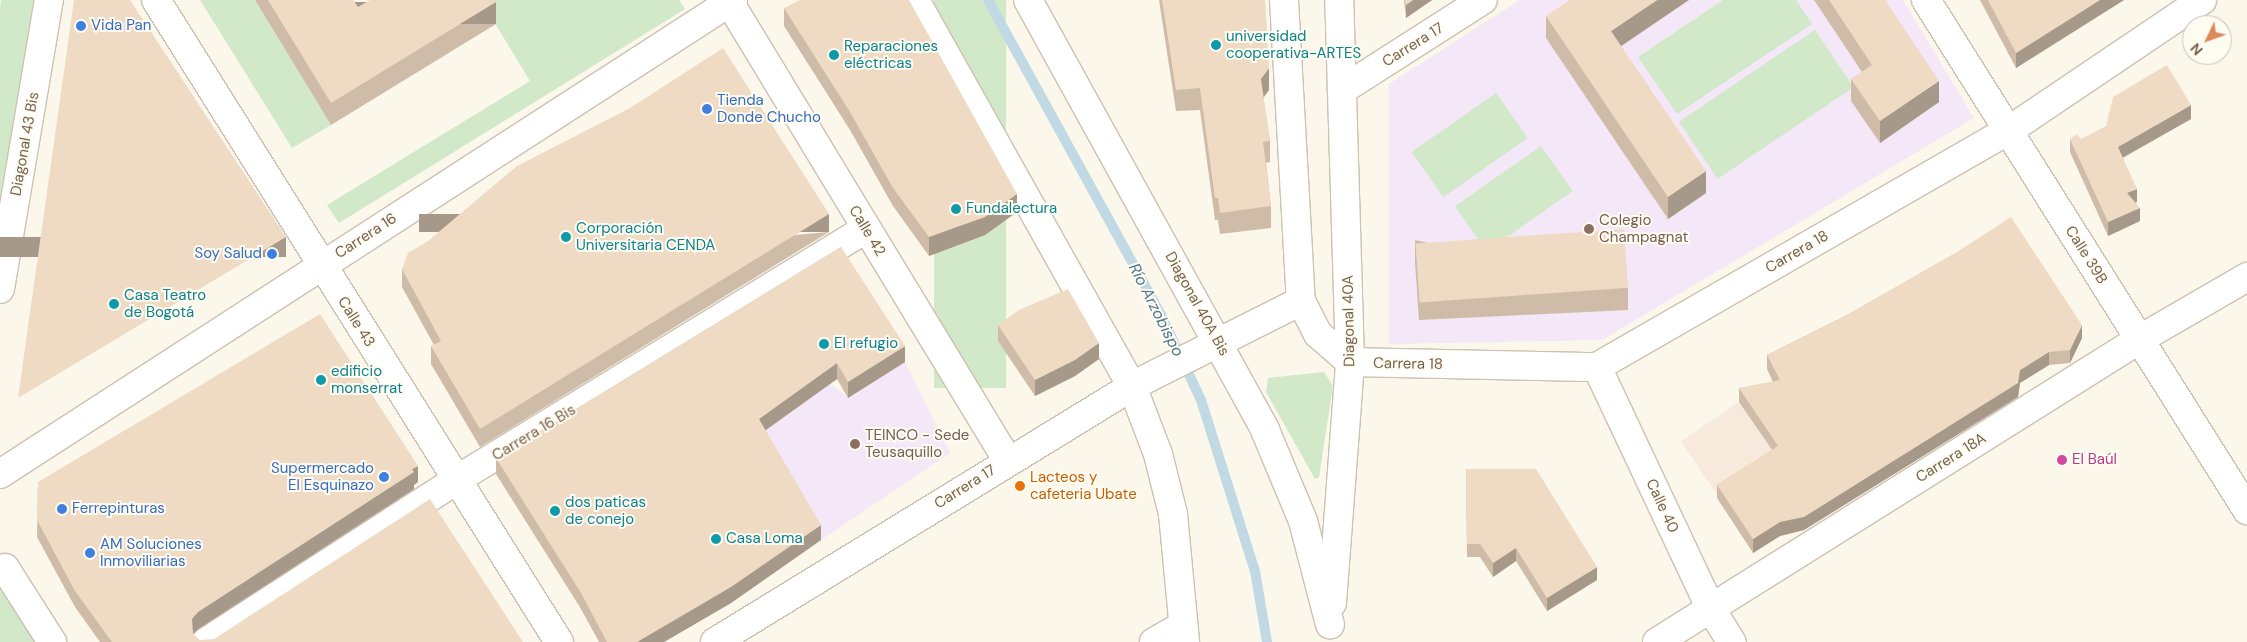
<!DOCTYPE html>
<meta charset="utf-8">
<style>
body{margin:0}
#map{position:relative;width:2247px;height:642px;overflow:hidden;background:#fbf7eb;font-family:"DM Sans",sans-serif}
div>[style]{position:absolute}
.commercial>*{inset:0;background:#f7e9dc;transform-origin:0 0}
.education>*{inset:0;background:#f4e7f8}
.green>*{inset:0;background:#d1e8c9;transform-origin:0 0}
.stream>*{height:10px;margin:-5px;padding:0 5px;transform-origin:5px;border-radius:5px;background:#c0d9e4}
.roads{filter:drop-shadow(1px 0 #cdc1b1) drop-shadow(-1px 0 #cdc1b1) drop-shadow(0 1px #cdc1b1) drop-shadow(0 -1px #cdc1b1)}
.street>*{height:28px;margin:-14px;padding:0 14px;transform-origin:14px;border-radius:14px;background:#fff}
.secondary>*{height:28px;margin:-14px;padding:0 14px;transform-origin:14px;border-radius:14px;background:#fff}
.wall>*{inset:0;background:#cebca9}
.shaded-wall>*{inset:0;background:#a79989;transform-origin:0 0}
.building>*{inset:0;background:#efdbc4;transform-origin:0 0}
.dots>*{width:14px;height:14px;translate:-50% -50%;box-sizing:border-box;border:2px solid #fefbf1;border-radius:50%}
span{translate:-50% -50%;white-space:nowrap;text-align:center;line-height:1.15;-webkit-text-stroke:4px #fefbf1;paint-order:stroke}
.shop-label{font-size:15px;color:#366cbe}
.left{translate:0 -50%;text-align:left}
.right{translate:-100% -50%;text-align:right}
.culture-label{font-size:15px;color:#0d838f}
.street-label{font-size:15px;color:#75624f}
.education-label{font-size:15px;color:#785e54}
.hotel-label{font-size:15px;color:#b23c85}
.food-label{font-size:15px;color:#c56008}
.water-label{font-size:16px;color:#4d788d;font-style:italic}
.north{position:absolute;left:2182px;top:15px;width:50px;height:50px;box-sizing:border-box;background:#fefbf1;border:1px solid #c7beb0;border-radius:50%;rotate:228deg;font-size:14px;font-weight:700;line-height:20px;text-align:center;color:#75624f}
.north::after{content:'';display:block;margin:auto;width:18px;height:22px;background:#db8a5a;clip-path:polygon(50% 0,100% 100%,50% 72%,0 100%)}
</style>
<div id="map">
<div class="commercial">
<i style="left:1739px;top:402px;width:69px;height:70px;rotate:56deg"></i>
</div>
<div class="education">
<i style="clip-path:polygon(1520px 0,1903px 0,1974px 118px,1602px 340px,1389px 344px,1389px 84px)"></i>
<i style="clip-path:polygon(905px 362px,950px 453px,821px 540px,759px 435px,830px 384px,849px 398px)"></i>
</div>
<div class="green">
<i style="clip-path:polygon(1px 0,35px 0,0 206px,0 8px)"></i>
<i style="clip-path:polygon(200px 0,255px 0,331px 125px,292px 148px)"></i>
<i style="clip-path:polygon(481px 0,679px 0,685px 9px,339px 223px,327px 205px,530px 81px)"></i>
<i style="left:934px;top:0;width:72px;height:388px"></i>
<i style="clip-path:polygon(1723px 0,1796px 0,1812px 24px,1677px 114px,1638px 57px)"></i>
<i style="left:1815px;top:30px;width:69px;height:164px;rotate:56deg"></i>
<i style="left:1496px;top:93px;width:55px;height:103px;rotate:55deg"></i>
<i style="left:1541px;top:146px;width:55px;height:105px;rotate:55deg"></i>
<i style="clip-path:polygon(1324px 372px,1333px 386px,1319px 477px,1315px 479px,1266px 392px,1268px 378px)"></i>
<i style="clip-path:polygon(0 581px,39px 642px,0 642px)"></i>
</div>
<div class="stream">
<i style="left:988px;top:0;width:359px;rotate:61.2deg"></i>
<i style="left:1161px;top:315px;width:94px;rotate:64.8deg"></i>
<i style="left:1201px;top:400px;width:179px;rotate:72.5deg"></i>
<i style="left:1255px;top:571px;width:72px;rotate:80.4deg"></i>
</div>
<div class="roads">
<div class="street">
<i style="left:156px;top:0;width:758px;rotate:57.88deg"></i>
<i style="left:728px;top:0;width:539px;rotate:58.73deg"></i>
<i style="left:1926px;top:0;width:603px;rotate:57.81deg"></i>
<i style="left:1342px;top:90px;width:167px;rotate:-32.6deg"></i>
<i style="left:1350px;top:362px;width:247px;rotate:1.2deg"></i>
<i style="left:1597px;top:367px;width:474px;rotate:-29.9deg"></i>
<i style="left:2008px;top:131px;width:234px;rotate:-34deg"></i>
<i style="left:1597px;top:367px;width:268px;rotate:64.8deg"></i>
<i style="left:1711px;top:609px;width:39px;rotate:58deg"></i>
<i style="left:0;top:474px;width:873px;rotate:-32.89deg"></i>
<i style="left:5px;top:568px;width:88px;rotate:57.6deg"></i>
<i style="left:206px;top:642px;width:298px;rotate:-32.9deg"></i>
<i style="left:456px;top:480px;width:481px;rotate:-31.5deg"></i>
<i style="left:715px;top:642px;width:489px;rotate:-31.5deg"></i>
<i style="left:1154px;top:642px;width:34px;rotate:-30deg"></i>
<i style="left:1657px;top:642px;width:570px;rotate:-32.1deg"></i>
<i style="left:2140px;top:339px;width:124px;rotate:-30.1deg"></i>
</div>
<div class="secondary">
<i style="left:915px;top:0;width:443px;rotate:60.7deg"></i>
<i style="left:1132px;top:386px;width:73px;rotate:69.1deg"></i>
<i style="left:1158px;top:454px;width:62px;rotate:76deg"></i>
<i style="left:1173px;top:514px;width:129px;rotate:84.6deg"></i>
<i style="left:1028px;top:0;width:491px;rotate:61.1deg"></i>
<i style="left:1265px;top:430px;width:99px;rotate:67.3deg"></i>
<i style="left:1303px;top:521px;width:107px;rotate:75.4deg"></i>
<i style="left:1284px;top:0;width:301px;rotate:86.8deg"></i>
<i style="left:1301px;top:301px;width:37px;rotate:63deg"></i>
<i style="left:1318px;top:334px;width:43px;rotate:41.2deg"></i>
<i style="left:0;top:289px;width:293px;rotate:-80.4deg"></i>
<i style="left:1132px;top:386px;width:189px;rotate:-26.7deg"></i>
<i style="left:1332px;top:603px;width:242px;rotate:-85.7deg"></i>
<i style="left:1350px;top:362px;width:362px;rotate:-91.7deg"></i>
</div>
</div>
<div class="wall">
<i style="clip-path:polygon(255px 0,353px 0,358px 7px,496px 24px,331px 125px)"></i>
<i style="clip-path:polygon(1159px 0,1265px 0,1269px 90px,1263px 97px,1270px 141px,1270px 162px,1266px 163px,1271px 206px,1271px 228px,1220px 234px,1218px 220px,1215px 220px,1200px 110px,1176px 111px)"></i>
<i style="clip-path:polygon(1404px 0,1432px 0,1406px 18px)"></i>
<i style="clip-path:polygon(1814px 0,1885px 0,1939px 102px,1880px 143px,1851px 101px,1851px 79px,1862px 72px)"></i>
<i style="clip-path:polygon(1980px 0,2124px 0,2016px 68px)"></i>
<i style="clip-path:polygon(784px 8px,1017px 212px,985px 235px,929px 256px,893px 206px,850px 130px,784px 26px)"></i>
<i style="clip-path:polygon(1546px 16px,1621px 46px,1706px 193px,1668px 219px,1546px 38px)"></i>
<i style="clip-path:polygon(2191px 119px,2123px 158px,2137px 202px,2135px 203px,2140px 221px,2108px 236px,2070px 152px,2070px 139px,2081px 139px)"></i>
<i style="clip-path:polygon(829px 232px,480px 447px,431px 364px,431px 346px,434px 345px,402px 287px,402px 269px)"></i>
<i style="clip-path:polygon(1415px 240px,1628px 288px,1628px 310px,1419px 320px,1415px 262px)"></i>
<i style="clip-path:polygon(841px 247px,905px 362px,848px 398px,837px 379px,765px 430px,821px 540px,731px 603px,664px 642px,599px 642px,581px 609px,496px 474px,496px 458px)"></i>
<i style="clip-path:polygon(1954px 254px,2082px 338px,2070px 363px,2049px 365px,2020px 383px,2018px 397px,1804px 530px,1780px 536px,1753px 553px,1717px 498px,1717px 485px,1772px 450px,1739px 402px,1739px 388px,1773px 382px,1767px 369px,1767px 355px,1849px 314px)"></i>
<i style="clip-path:polygon(998px 325px,1099px 359px,1075px 376px,1035px 396px,998px 341px)"></i>
<i style="clip-path:polygon(1466px 469px,1597px 580px,1547px 611px,1516px 561px,1493px 577px,1480px 557px,1467px 557px)"></i>
<i style="clip-path:polygon(38px 482px,418px 482px,414px 485px,414px 489px,198px 629px,193px 634px,199px 640px,523px 642px,100px 642px,75px 607px,37px 537px)"></i>
</div>
<div class="shaded-wall">
<i style="clip-path:polygon(1413px 0,1432px 0,1406px 18px,1406px 5px)"></i>
<i style="clip-path:polygon(1657px 0,1689px 0,1611px 53px,1611px 31px)"></i>
<i style="clip-path:polygon(2100px 0,2124px 0,2016px 68px,2016px 53px)"></i>
<i style="left:496px;top:2px;width:22px;height:193px;rotate:90deg"></i>
<i style="clip-path:polygon(1269px 68px,1269px 90px,1261px 101px,1261px 79px)"></i>
<i style="clip-path:polygon(1939px 81px,1939px 102px,1880px 143px,1880px 121px)"></i>
<i style="clip-path:polygon(2191px 105px,2191px 119px,2118px 160px,2118px 147px)"></i>
<i style="clip-path:polygon(1706px 171px,1706px 193px,1668px 219px,1668px 197px)"></i>
<i style="clip-path:polygon(2137px 189px,2137px 202px,2127px 206px,2127px 193px)"></i>
<i style="clip-path:polygon(1017px 194px,1017px 212px,985px 235px,929px 256px,929px 237px)"></i>
<i style="clip-path:polygon(2140px 208px,2140px 221px,2108px 236px,2108px 222px)"></i>
<i style="left:829px;top:214px;width:18px;height:410px;rotate:90deg"></i>
<i style="left:286px;top:237px;width:20px;height:313px;rotate:90deg"></i>
<i style="clip-path:polygon(2082px 325px,2082px 338px,2070px 363px,2070px 350px)"></i>
<i style="clip-path:polygon(1099px 343px,1099px 359px,1075px 376px,1035px 396px,1035px 380px)"></i>
<i style="clip-path:polygon(905px 346px,905px 362px,848px 398px,848px 382px)"></i>
<i style="clip-path:polygon(2049px 352px,2049px 365px,2020px 383px,2018px 397px,1804px 530px,1780px 536px,1753px 553px,1753px 539px)"></i>
<i style="clip-path:polygon(837px 363px,837px 379px,759px 435px,759px 419px)"></i>
<i style="clip-path:polygon(418px 466px,418px 482px,414px 485px,414px 489px,198px 629px,192px 635px,192px 619px,198px 612px,412px 469px)"></i>
<i style="clip-path:polygon(821px 525px,821px 540px,731px 603px,664px 642px,637px 642px)"></i>
<i style="clip-path:polygon(1516px 548px,1516px 561px,1493px 577px,1493px 563px)"></i>
<i style="clip-path:polygon(1597px 567px,1597px 580px,1547px 611px,1547px 598px)"></i>
</div>
<div class="building">
<i style="clip-path:polygon(74px 0,130px 0,286px 237px,18px 398px)"></i>
<i style="clip-path:polygon(268px 0,353px 0,358px 7px,370px 0,495px 0,496px 2px,331px 103px)"></i>
<i style="clip-path:polygon(800px 0,909px 0,1017px 194px,985px 217px,929px 237px,893px 188px,850px 112px,784px 8px)"></i>
<i style="clip-path:polygon(1162px 0,1265px 0,1269px 68px,1261px 79px,1270px 141px,1263px 142px,1271px 206px,1220px 213px,1218px 198px,1215px 198px,1200px 88px,1176px 90px)"></i>
<i style="clip-path:polygon(1405px 0,1413px 0,1406px 5px)"></i>
<i style="clip-path:polygon(1570px 0,1657px 0,1611px 31px,1706px 171px,1668px 197px,1546px 16px)"></i>
<i style="clip-path:polygon(1829px 0,1885px 0,1939px 81px,1880px 121px,1851px 79px,1872px 65px)"></i>
<i style="clip-path:polygon(1988px 0,2100px 0,2016px 53px)"></i>
<i style="clip-path:polygon(723px 48px,829px 214px,480px 429px,431px 346px,441px 341px,402px 269px,408px 253px,428px 241px,517px 166px,630px 108px)"></i>
<i style="clip-path:polygon(2167px 65px,2191px 105px,2118px 147px,2137px 189px,2127px 193px,2140px 208px,2108px 222px,2070px 139px,2077px 134px,2081px 139px,2106px 126px,2113px 97px)"></i>
<i style="clip-path:polygon(2011px 217px,2082px 325px,2070px 350px,2049px 352px,2020px 370px,2018px 383px,1804px 517px,1780px 522px,1753px 539px,1717px 485px,1778px 446px,1739px 388px,1780px 380px,1767px 355px,1849px 314px,1954px 254px)"></i>
<i style="left:1624px;top:229px;width:59px;height:209px;rotate:86deg"></i>
<i style="clip-path:polygon(841px 247px,905px 346px,848px 382px,837px 363px,759px 419px,821px 525px,731px 587px,637px 642px,607px 642px,581px 593px,496px 458px)"></i>
<i style="clip-path:polygon(1068px 289px,1099px 343px,1075px 360px,1035px 380px,998px 325px,1019px 310px)"></i>
<i style="clip-path:polygon(320px 314px,418px 466px,412px 469px,414px 472px,198px 612px,192px 619px,193px 633px,199px 640px,214px 639px,430px 499px,523px 642px,112px 642px,75px 591px,37px 520px,38px 482px)"></i>
<i style="clip-path:polygon(1466px 469px,1536px 469px,1597px 567px,1547px 598px,1516px 548px,1493px 563px,1480px 544px,1467px 544px)"></i>
</div>
<div class="dots">
<i style="left:81px;top:26px;background:#3f7fe0"></i>
<i style="left:1216px;top:45px;background:#0f9aa8"></i>
<i style="left:834px;top:55px;background:#0f9aa8"></i>
<i style="left:707px;top:109px;background:#3f7fe0"></i>
<i style="left:956px;top:209px;background:#0f9aa8"></i>
<i style="left:1589px;top:229px;background:#8d6e63"></i>
<i style="left:566px;top:237px;background:#0f9aa8"></i>
<i style="left:272px;top:254px;background:#3f7fe0"></i>
<i style="left:114px;top:304px;background:#0f9aa8"></i>
<i style="left:824px;top:344px;background:#0f9aa8"></i>
<i style="left:321px;top:380px;background:#0f9aa8"></i>
<i style="left:855px;top:444px;background:#8d6e63"></i>
<i style="left:2062px;top:460px;background:#d1479c"></i>
<i style="left:384px;top:477px;background:#3f7fe0"></i>
<i style="left:1020px;top:486px;background:#e8710a"></i>
<i style="left:62px;top:509px;background:#3f7fe0"></i>
<i style="left:555px;top:511px;background:#0f9aa8"></i>
<i style="left:716px;top:539px;background:#0f9aa8"></i>
<i style="left:90px;top:553px;background:#3f7fe0"></i>
</div>
<div class="shop-label">
<span class="left" style="left:91px;top:26px">Vida Pan</span>
<span class="left" style="left:717px;top:109px">Tienda<br>Donde Chucho</span>
<span class="right" style="left:262px;top:254px">Soy Salud</span>
<span class="right" style="left:374px;top:477px">Supermercado<br>El Esquinazo</span>
<span class="left" style="left:72px;top:509px">Ferrepinturas</span>
<span class="left" style="left:100px;top:553px">AM Soluciones<br>Inmoviliarias</span>
</div>
<div class="culture-label">
<span class="left" style="left:1226px;top:45px">universidad<br>cooperativa-ARTES</span>
<span class="left" style="left:844px;top:55px">Reparaciones<br>eléctricas</span>
<span class="left" style="left:966px;top:209px">Fundalectura</span>
<span class="left" style="left:576px;top:237px">Corporación<br>Universitaria CENDA</span>
<span class="left" style="left:124px;top:304px">Casa Teatro<br>de Bogotá</span>
<span class="left" style="left:834px;top:344px">El refugio</span>
<span class="left" style="left:331px;top:380px">edificio<br>monserrat</span>
<span class="left" style="left:565px;top:511px">dos paticas<br>de conejo</span>
<span class="left" style="left:726px;top:539px">Casa Loma</span>
</div>
<div class="street-label">
<span style="left:1413px;top:45px;rotate:-32deg">Carrera 17</span>
<span style="left:25px;top:144px;rotate:-80deg">Diagonal 43 Bis</span>
<span style="left:867px;top:231px;rotate:59deg">Calle 42</span>
<span style="left:366px;top:236px;rotate:-33deg">Carrera 16</span>
<span style="left:1797px;top:252px;rotate:-30deg">Carrera 18</span>
<span style="left:2086px;top:255px;rotate:58deg">Calle 39B</span>
<span style="left:1197px;top:304px;rotate:61deg">Diagonal 40A Bis</span>
<span style="left:1349px;top:321px;rotate:-91deg">Diagonal 40A</span>
<span style="left:356px;top:322px;rotate:58deg">Calle 43</span>
<span style="left:1408px;top:364px;rotate:1deg">Carrera 18</span>
<span style="left:534px;top:433px;rotate:-31deg">Carrera 16 Bis</span>
<span style="left:1951px;top:458px;rotate:-32deg">Carrera 18A</span>
<span style="left:965px;top:487px;rotate:-32deg">Carrera 17</span>
<span style="left:1662px;top:506px;rotate:65deg">Calle 40</span>
</div>
<div class="education-label">
<span class="left" style="left:1599px;top:229px">Colegio<br>Champagnat</span>
<span class="left" style="left:865px;top:444px">TEINCO - Sede<br>Teusaquillo</span>
</div>
<div class="hotel-label">
<span class="left" style="left:2072px;top:460px">El Baúl</span>
</div>
<div class="food-label">
<span class="left" style="left:1030px;top:486px">Lacteos y<br>cafeteria Ubate</span>
</div>
<div class="water-label">
<span style="left:1156px;top:310px;rotate:63deg">Río Arzobispo</span>
</div>
<div class="north">N</div>
</div>
